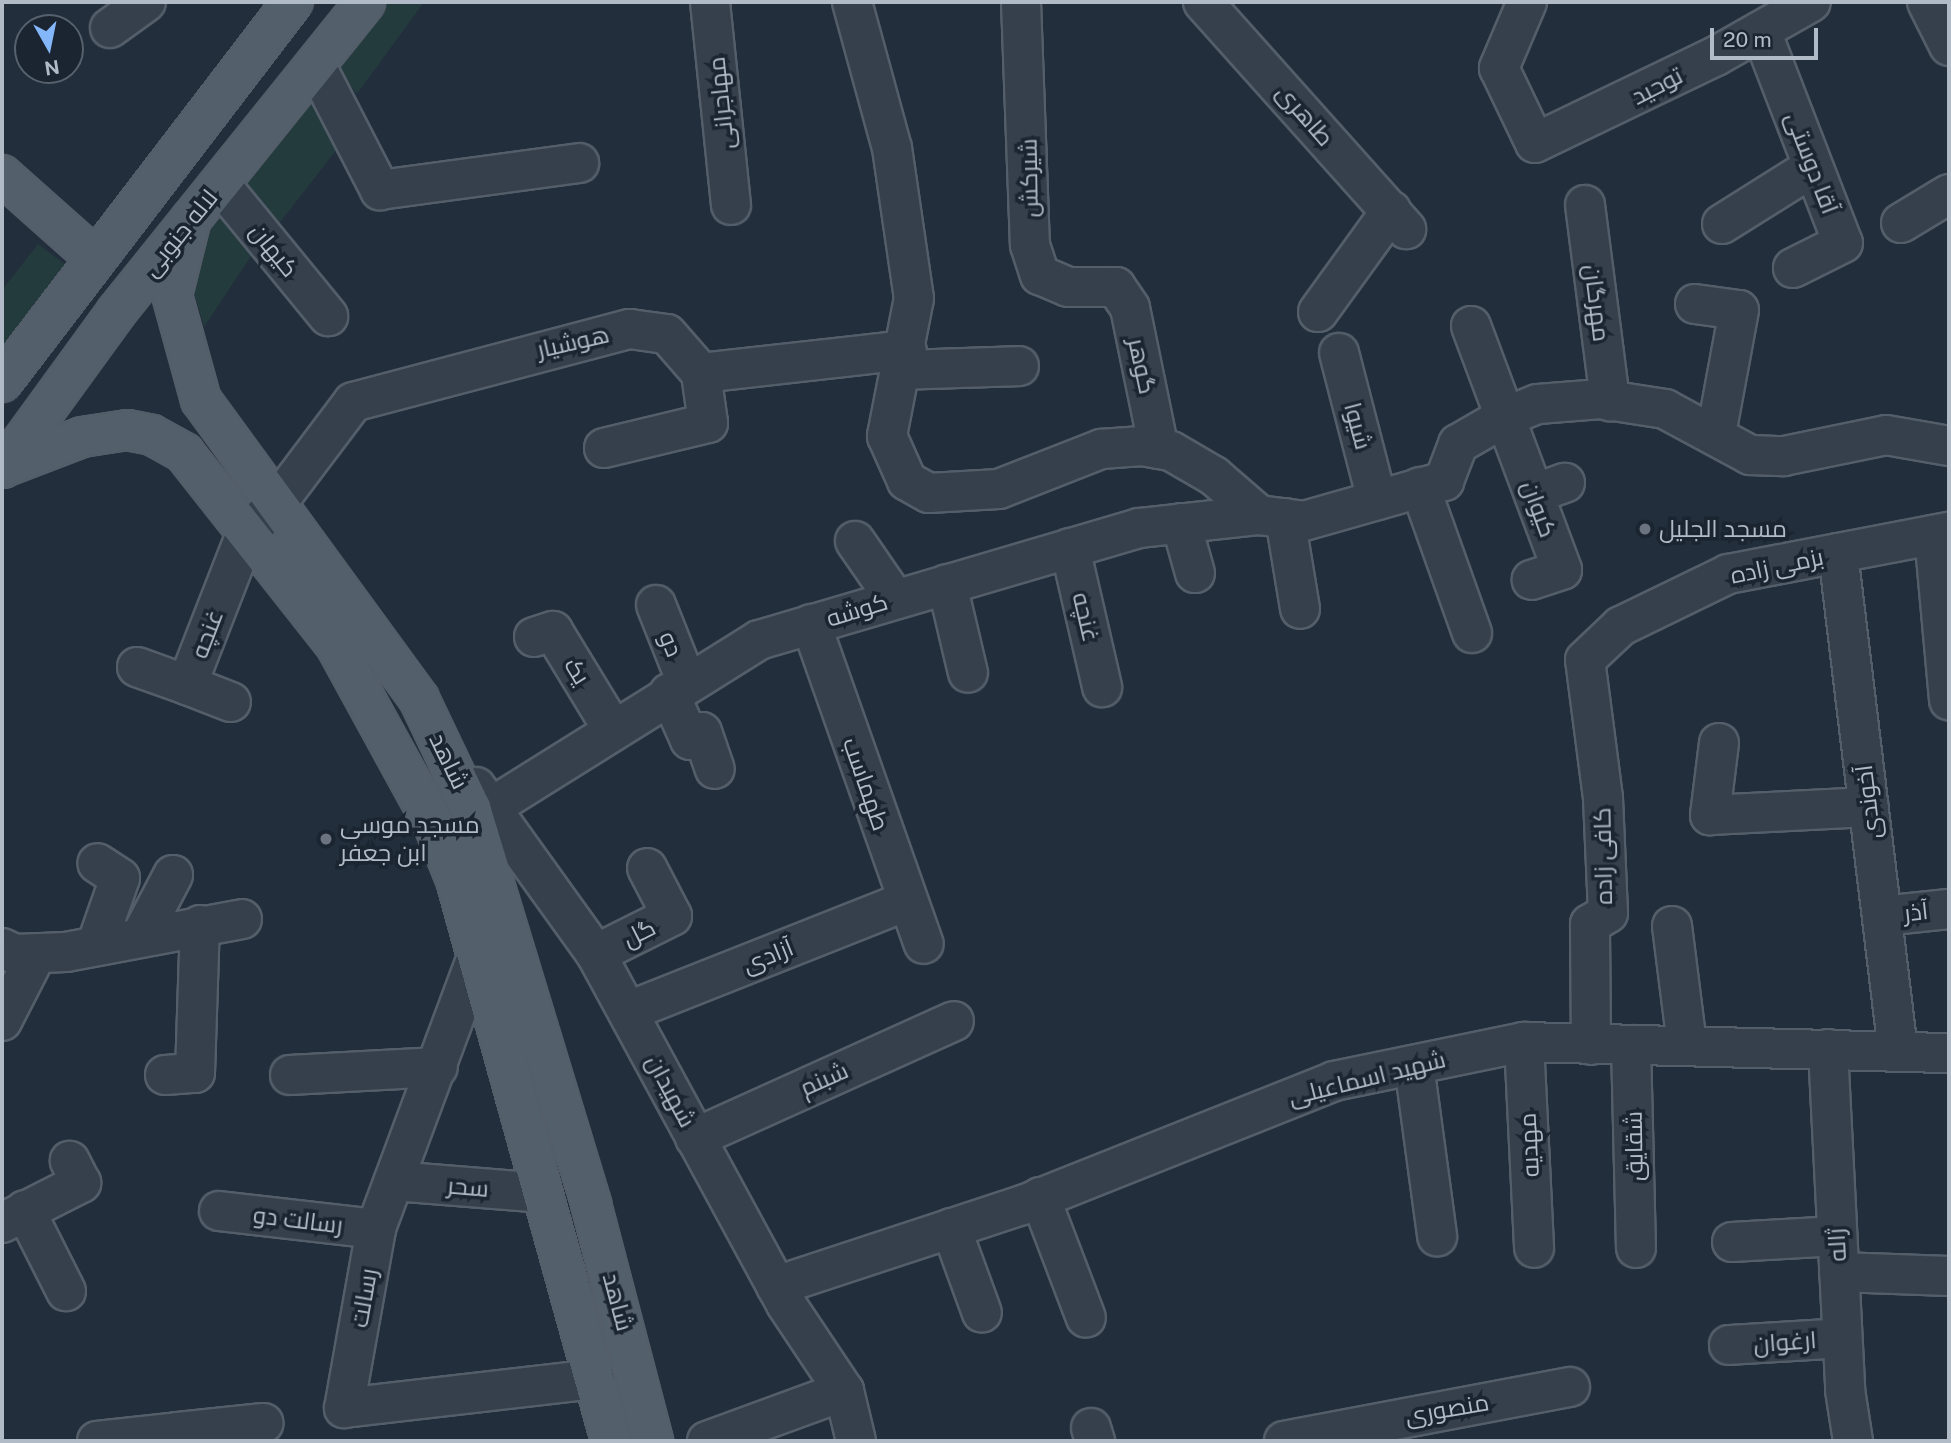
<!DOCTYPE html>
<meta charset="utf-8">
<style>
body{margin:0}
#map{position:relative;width:1951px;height:1443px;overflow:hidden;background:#222e3c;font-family:"Public Sans",Cairo,sans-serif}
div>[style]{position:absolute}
.green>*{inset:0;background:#243b3d}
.roads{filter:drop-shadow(2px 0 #545e6a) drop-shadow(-2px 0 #545e6a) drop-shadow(0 2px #545e6a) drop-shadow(0 -2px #545e6a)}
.minor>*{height:38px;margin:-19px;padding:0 19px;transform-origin:19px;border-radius:19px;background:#36404c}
.major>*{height:38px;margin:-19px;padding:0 19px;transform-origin:19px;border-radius:19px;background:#545f6c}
.dots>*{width:19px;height:19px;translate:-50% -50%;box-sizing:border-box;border:4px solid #1b2531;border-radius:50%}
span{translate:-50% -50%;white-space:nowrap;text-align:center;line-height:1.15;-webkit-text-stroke:7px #1b2531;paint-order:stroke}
.street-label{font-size:24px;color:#b1bbc8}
.poi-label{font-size:24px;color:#b1bbc8}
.left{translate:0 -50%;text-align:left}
.frame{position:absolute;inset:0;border:4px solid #b1bbc8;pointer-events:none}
.north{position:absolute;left:14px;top:14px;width:70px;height:70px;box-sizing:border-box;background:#1b2531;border:2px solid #57616d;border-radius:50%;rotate:171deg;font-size:19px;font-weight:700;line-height:28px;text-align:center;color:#b1bbc8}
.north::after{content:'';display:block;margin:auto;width:24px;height:32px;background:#84b7fa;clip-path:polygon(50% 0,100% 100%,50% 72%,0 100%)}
.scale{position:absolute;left:1710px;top:28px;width:108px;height:32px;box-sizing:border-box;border:4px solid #b1bbc8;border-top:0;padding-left:9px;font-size:21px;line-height:24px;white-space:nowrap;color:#b1bbc8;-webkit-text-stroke:5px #1b2531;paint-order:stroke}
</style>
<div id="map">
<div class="green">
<i style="clip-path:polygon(385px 2px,424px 2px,357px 94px,336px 67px)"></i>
<i style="clip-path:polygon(317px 93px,341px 144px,274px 230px,241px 185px)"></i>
<i style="clip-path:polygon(225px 211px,255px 250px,204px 327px,189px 275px,200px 241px)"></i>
<i style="clip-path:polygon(38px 244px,70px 268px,2px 355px,2px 290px)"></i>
</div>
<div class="roads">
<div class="minor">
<i style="left:710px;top:2px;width:204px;rotate:84.1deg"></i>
<i style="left:852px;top:2px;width:151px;rotate:74.7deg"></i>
<i style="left:892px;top:148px;width:152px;rotate:81.7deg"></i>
<i style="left:914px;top:298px;width:141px;rotate:101.1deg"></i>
<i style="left:887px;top:436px;width:49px;rotate:66deg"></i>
<i style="left:907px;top:481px;width:25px;rotate:29deg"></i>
<i style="left:929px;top:493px;width:70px;rotate:-3.3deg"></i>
<i style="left:999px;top:489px;width:110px;rotate:-21.4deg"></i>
<i style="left:1101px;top:449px;width:41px;rotate:-4.2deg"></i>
<i style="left:1142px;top:446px;width:29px;rotate:10deg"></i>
<i style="left:1171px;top:451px;width:50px;rotate:30.2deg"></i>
<i style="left:1214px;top:476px;width:60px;rotate:40.9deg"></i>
<i style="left:1259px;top:515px;width:45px;rotate:7.6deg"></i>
<i style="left:1304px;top:521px;width:146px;rotate:-15.9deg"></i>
<i style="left:1444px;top:481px;width:40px;rotate:-69deg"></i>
<i style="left:1458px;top:444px;width:54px;rotate:-29.9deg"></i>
<i style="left:1505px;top:417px;width:35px;rotate:-22deg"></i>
<i style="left:1538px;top:404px;width:63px;rotate:-4.5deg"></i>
<i style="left:1601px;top:399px;width:65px;rotate:8.9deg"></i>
<i style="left:1665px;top:409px;width:97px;rotate:28.4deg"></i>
<i style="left:1750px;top:455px;width:34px;rotate:2deg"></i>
<i style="left:1784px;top:456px;width:104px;rotate:-11.6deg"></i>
<i style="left:1886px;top:435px;width:64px;rotate:9.9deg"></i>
<i style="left:1021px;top:2px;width:243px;rotate:87.9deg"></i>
<i style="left:1030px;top:245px;width:32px;rotate:72deg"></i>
<i style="left:1040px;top:275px;width:30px;rotate:23deg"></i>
<i style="left:1068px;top:287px;width:48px"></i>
<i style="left:1116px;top:287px;width:25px;rotate:56deg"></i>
<i style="left:1130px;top:308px;width:144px;rotate:78.4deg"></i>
<i style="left:1203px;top:2px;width:305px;rotate:48.2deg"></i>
<i style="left:1527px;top:2px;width:72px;rotate:113deg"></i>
<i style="left:1499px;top:68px;width:83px;rotate:64.4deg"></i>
<i style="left:1535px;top:143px;width:201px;rotate:-25.7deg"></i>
<i style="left:1716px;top:56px;width:109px;rotate:-29.6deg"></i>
<i style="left:1927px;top:2px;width:49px;rotate:63.4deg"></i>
<i style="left:110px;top:28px;width:44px;rotate:-35.8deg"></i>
<i style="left:1761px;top:31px;width:227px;rotate:68.9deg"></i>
<i style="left:1843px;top:243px;width:56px;rotate:153.4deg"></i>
<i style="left:316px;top:66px;width:140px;rotate:62.7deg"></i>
<i style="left:380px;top:190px;width:201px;rotate:-7.7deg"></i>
<i style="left:220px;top:184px;width:171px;rotate:50.7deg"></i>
<i style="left:1585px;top:205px;width:198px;rotate:82.7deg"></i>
<i style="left:1901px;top:223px;width:56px;rotate:-31.1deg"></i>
<i style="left:1722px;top:224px;width:107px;rotate:-32.1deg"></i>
<i style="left:1695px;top:304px;width:44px;rotate:7.8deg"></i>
<i style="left:1739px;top:310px;width:126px;rotate:100.5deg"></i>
<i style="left:1318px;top:312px;width:125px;rotate:-54.1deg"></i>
<i style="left:1471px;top:326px;width:260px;rotate:69.5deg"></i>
<i style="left:1562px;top:570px;width:32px;rotate:162deg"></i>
<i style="left:1339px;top:353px;width:152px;rotate:75.5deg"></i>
<i style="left:901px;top:370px;width:118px;rotate:-1.9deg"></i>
<i style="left:604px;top:448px;width:107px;rotate:-13.5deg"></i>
<i style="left:708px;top:423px;width:50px;rotate:-98deg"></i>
<i style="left:1420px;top:487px;width:155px;rotate:70.4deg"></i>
<i style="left:1534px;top:494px;width:33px;rotate:-20deg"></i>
<i style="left:1285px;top:518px;width:92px;rotate:80.6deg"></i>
<i style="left:1181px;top:523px;width:52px;rotate:74.4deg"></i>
<i style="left:1934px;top:535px;width:166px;rotate:84.8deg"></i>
<i style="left:855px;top:541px;width:70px;rotate:55.4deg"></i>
<i style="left:1070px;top:548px;width:143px;rotate:77deg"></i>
<i style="left:1838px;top:553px;width:502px;rotate:83.13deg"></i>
<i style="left:947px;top:584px;width:91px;rotate:76.7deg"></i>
<i style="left:656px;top:605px;width:84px;rotate:68.3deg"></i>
<i style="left:811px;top:624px;width:339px;rotate:70.6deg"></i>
<i style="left:534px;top:637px;width:20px;rotate:-18deg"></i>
<i style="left:553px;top:631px;width:114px;rotate:58.7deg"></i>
<i style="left:137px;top:667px;width:53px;rotate:19.8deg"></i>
<i style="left:187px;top:685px;width:162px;rotate:-68.7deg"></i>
<i style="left:246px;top:534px;width:44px;rotate:-45deg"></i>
<i style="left:277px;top:503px;width:126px;rotate:-53deg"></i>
<i style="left:353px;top:402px;width:286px;rotate:-14.8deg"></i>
<i style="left:630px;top:329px;width:37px;rotate:8deg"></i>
<i style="left:667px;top:334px;width:52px;rotate:48.9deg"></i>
<i style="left:701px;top:373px;width:207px;rotate:-6.4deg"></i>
<i style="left:187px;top:685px;width:47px;rotate:21.1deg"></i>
<i style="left:669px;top:693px;width:51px;rotate:65.9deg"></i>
<i style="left:690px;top:740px;width:14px;rotate:-34deg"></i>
<i style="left:702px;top:732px;width:39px;rotate:71deg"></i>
<i style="left:1719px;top:743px;width:73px;rotate:97.1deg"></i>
<i style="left:1710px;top:815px;width:159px;rotate:-2.9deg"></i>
<i style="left:476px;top:787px;width:206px;rotate:54.3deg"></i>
<i style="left:596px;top:954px;width:398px;rotate:61.5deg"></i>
<i style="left:786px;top:1304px;width:105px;rotate:56.3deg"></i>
<i style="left:844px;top:1391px;width:51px;rotate:76.5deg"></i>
<i style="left:495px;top:805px;width:311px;rotate:-32deg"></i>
<i style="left:759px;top:640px;width:396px;rotate:-16.4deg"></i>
<i style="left:1139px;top:528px;width:121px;rotate:-6.2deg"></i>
<i style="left:1882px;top:916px;width:67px;rotate:-6deg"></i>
<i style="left:1672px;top:926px;width:120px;rotate:82.8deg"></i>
<i style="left:141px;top:936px;width:69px;rotate:-62.3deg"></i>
<i style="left:96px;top:946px;width:72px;rotate:-70.6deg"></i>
<i style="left:120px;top:878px;width:27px;rotate:-147deg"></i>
<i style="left:2px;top:948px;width:14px;rotate:25deg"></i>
<i style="left:15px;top:954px;width:51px;rotate:-2.2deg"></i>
<i style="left:66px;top:952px;width:179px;rotate:-10.6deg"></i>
<i style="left:478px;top:954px;width:293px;rotate:110.4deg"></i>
<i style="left:376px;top:1229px;width:182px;rotate:100.1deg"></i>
<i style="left:344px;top:1408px;width:252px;rotate:-6.6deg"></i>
<i style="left:596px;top:954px;width:85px;rotate:-26.6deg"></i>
<i style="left:672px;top:916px;width:54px;rotate:-117.5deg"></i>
<i style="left:629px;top:1011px;width:299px;rotate:-21.6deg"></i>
<i style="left:2px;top:1021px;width:76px;rotate:-62.8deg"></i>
<i style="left:1524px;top:1042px;width:206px;rotate:87.2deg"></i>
<i style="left:1591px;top:1045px;width:121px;rotate:-90.5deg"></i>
<i style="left:1590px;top:924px;width:21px;rotate:-31deg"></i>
<i style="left:1608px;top:913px;width:115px;rotate:-92.5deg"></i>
<i style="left:1603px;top:798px;width:139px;rotate:-97.4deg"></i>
<i style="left:1585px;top:660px;width:50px;rotate:-43.4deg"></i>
<i style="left:1621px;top:626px;width:119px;rotate:-25.9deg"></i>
<i style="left:1728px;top:574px;width:225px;rotate:-10.8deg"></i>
<i style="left:1631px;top:1045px;width:203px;rotate:88.6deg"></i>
<i style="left:1828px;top:1049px;width:341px;rotate:87.1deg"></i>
<i style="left:1845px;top:1390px;width:52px;rotate:81.1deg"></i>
<i style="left:1414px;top:1065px;width:173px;rotate:82.3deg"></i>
<i style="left:165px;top:1075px;width:30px;rotate:-4deg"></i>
<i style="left:195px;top:1073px;width:148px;rotate:-88.1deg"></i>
<i style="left:290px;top:1075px;width:148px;rotate:-3.1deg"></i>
<i style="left:695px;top:1138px;width:284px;rotate:-24.3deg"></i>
<i style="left:394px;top:1181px;width:148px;rotate:4.6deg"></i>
<i style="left:1040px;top:1197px;width:129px;rotate:69.2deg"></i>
<i style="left:25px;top:1210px;width:91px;rotate:63.2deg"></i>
<i style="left:219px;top:1211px;width:158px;rotate:6.5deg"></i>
<i style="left:2px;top:1223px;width:89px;rotate:-26.9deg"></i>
<i style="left:81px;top:1183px;width:25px;rotate:-117deg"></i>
<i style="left:951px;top:1228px;width:90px;rotate:70deg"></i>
<i style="left:1732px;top:1242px;width:105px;rotate:-3.3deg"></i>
<i style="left:1839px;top:1272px;width:110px;rotate:2.1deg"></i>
<i style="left:776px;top:1286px;width:260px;rotate:-18.2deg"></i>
<i style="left:1023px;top:1205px;width:335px;rotate:-21.7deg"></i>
<i style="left:1334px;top:1081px;width:194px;rotate:-11.6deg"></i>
<i style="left:1524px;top:1042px;width:425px;rotate:1.5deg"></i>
<i style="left:1729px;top:1345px;width:113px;rotate:-3.5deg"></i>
<i style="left:1091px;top:1428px;width:14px;rotate:73deg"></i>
<i style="left:178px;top:1432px;width:86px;rotate:-6deg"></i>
<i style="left:97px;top:1441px;width:81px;rotate:-6.3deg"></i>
<i style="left:178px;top:1432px;width:9px;rotate:84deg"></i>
<i style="left:707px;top:1441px;width:146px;rotate:-20.1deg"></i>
<i style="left:1284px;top:1441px;width:291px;rotate:-10.7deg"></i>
</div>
<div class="major">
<i style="left:2px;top:175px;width:125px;rotate:41.7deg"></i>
<i style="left:191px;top:219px;width:78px;rotate:104deg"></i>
<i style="left:172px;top:295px;width:109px;rotate:74.6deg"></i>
<i style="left:201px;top:400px;width:370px;rotate:53.9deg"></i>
<i style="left:419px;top:699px;width:121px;rotate:64.5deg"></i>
<i style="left:471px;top:808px;width:414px;rotate:73.1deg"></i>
<i style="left:591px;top:1204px;width:245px;rotate:75.3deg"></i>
<i style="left:2px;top:382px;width:479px;rotate:-52.6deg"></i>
<i style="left:4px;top:467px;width:84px;rotate:-21deg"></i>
<i style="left:82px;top:437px;width:46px;rotate:-8.8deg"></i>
<i style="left:127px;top:430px;width:25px;rotate:11deg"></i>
<i style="left:152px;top:435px;width:37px;rotate:29deg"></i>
<i style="left:184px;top:453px;width:243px;rotate:51.7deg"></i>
<i style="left:335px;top:644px;width:204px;rotate:61.3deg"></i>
<i style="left:433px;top:823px;width:61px;rotate:68deg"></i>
<i style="left:456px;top:880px;width:582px;rotate:74.55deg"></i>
<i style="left:3px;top:468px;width:194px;rotate:-54deg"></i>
<i style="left:117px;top:311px;width:396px;rotate:-51.2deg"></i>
</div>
</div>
<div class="dots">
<i style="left:1645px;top:529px;background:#6b7280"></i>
<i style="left:326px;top:839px;background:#6b7280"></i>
</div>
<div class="street-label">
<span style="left:1657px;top:86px;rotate:-27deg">توحید</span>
<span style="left:721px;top:103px;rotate:-96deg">مهاجرانی</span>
<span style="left:1305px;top:115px;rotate:49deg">طاهری</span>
<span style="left:1812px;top:163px;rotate:69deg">آقا دوستی</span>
<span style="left:1029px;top:178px;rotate:-91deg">شیرکش</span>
<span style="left:180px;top:233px;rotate:-51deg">لاله جنوبی</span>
<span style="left:274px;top:250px;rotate:51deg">کیهان</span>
<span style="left:1597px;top:303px;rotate:83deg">مهرگان</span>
<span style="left:573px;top:342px;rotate:-13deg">هوشیار</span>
<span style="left:1142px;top:366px;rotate:78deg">گوهر</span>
<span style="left:1358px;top:426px;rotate:75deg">شیوا</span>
<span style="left:1539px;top:509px;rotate:70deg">کیوان</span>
<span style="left:1777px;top:566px;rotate:-12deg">بزمی زاده</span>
<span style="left:857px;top:610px;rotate:-17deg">کوشه</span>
<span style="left:1086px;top:617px;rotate:77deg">غنچه</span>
<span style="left:207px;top:634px;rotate:-69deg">غنچه</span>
<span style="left:671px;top:644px;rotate:68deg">دو</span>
<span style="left:577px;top:671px;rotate:58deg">یک</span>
<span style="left:449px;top:761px;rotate:64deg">شاهد</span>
<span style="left:866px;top:784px;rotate:71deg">طهماسب</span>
<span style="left:1868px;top:802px;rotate:-97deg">آخوندی</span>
<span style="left:1603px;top:856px;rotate:-91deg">کافی زاده</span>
<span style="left:1916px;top:912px;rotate:-6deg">آذر</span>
<span style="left:639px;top:933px;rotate:-27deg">گل</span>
<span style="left:768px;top:956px;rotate:-22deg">آزادی</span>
<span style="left:1367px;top:1078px;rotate:-14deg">شهید اسماعیلی</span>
<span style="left:824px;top:1079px;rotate:-24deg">شبنم</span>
<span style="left:671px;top:1091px;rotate:62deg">شهیدان</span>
<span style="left:1529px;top:1145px;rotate:-93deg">مهدیه</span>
<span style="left:1634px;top:1146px;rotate:-91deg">شقایق</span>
<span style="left:468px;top:1187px;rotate:5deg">سحر</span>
<span style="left:298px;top:1220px;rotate:7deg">رسالت دو</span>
<span style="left:1837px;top:1245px;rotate:-93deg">ژاله</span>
<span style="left:364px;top:1298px;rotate:-80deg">رسالت</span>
<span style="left:618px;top:1302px;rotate:75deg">شاهد</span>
<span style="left:1785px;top:1342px;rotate:-4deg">ارغوان</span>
<span style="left:1447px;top:1409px;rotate:-10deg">منصوری</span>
</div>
<div class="poi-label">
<span class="left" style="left:1659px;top:529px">مسجد الجلیل</span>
<span class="left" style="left:340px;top:839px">مسجد موسی<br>ابن جعفر</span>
</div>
<div class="frame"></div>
<div class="north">N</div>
<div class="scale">20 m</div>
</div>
